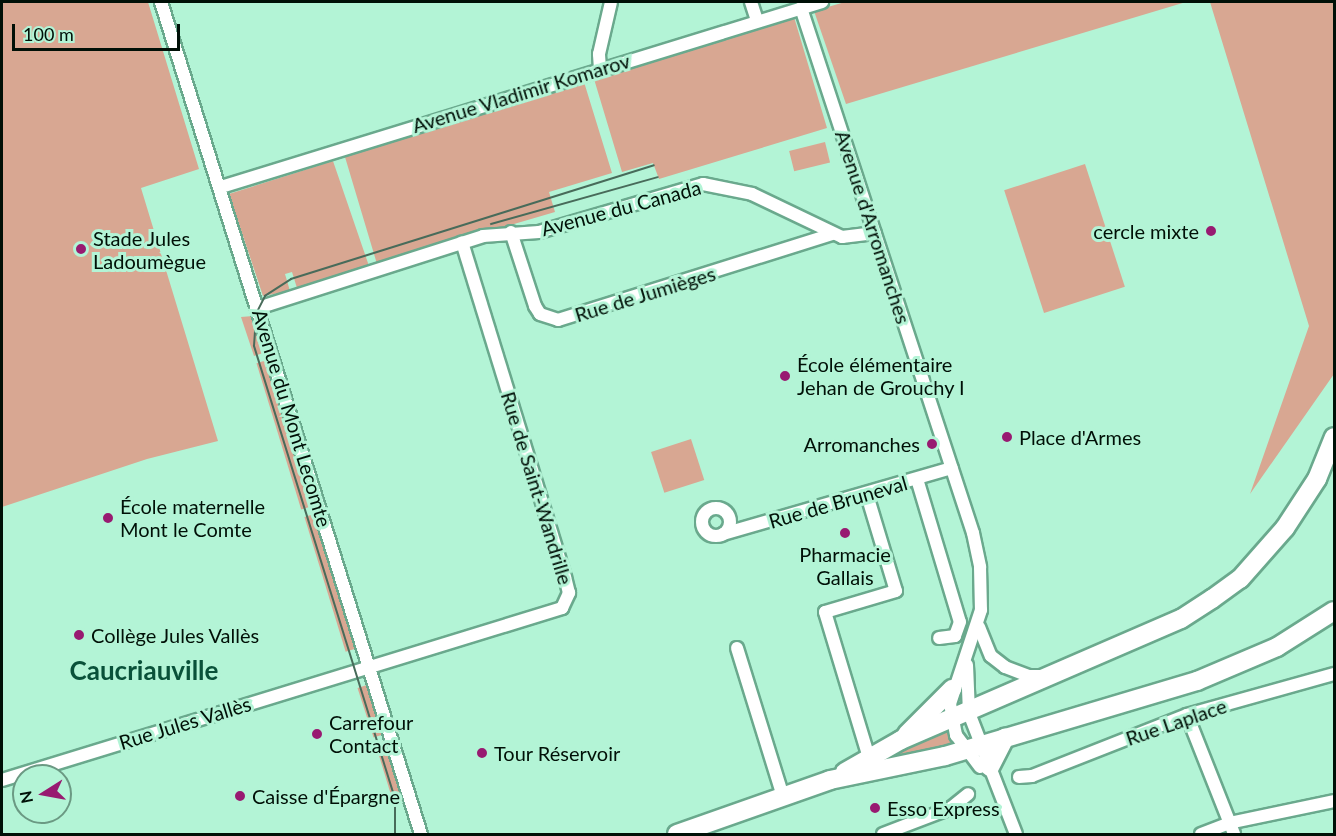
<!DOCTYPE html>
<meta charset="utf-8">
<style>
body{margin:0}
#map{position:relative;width:1336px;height:836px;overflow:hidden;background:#b3f4d6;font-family:Lato,sans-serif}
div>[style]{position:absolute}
.green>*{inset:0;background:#d8a792;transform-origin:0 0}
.roads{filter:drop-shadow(2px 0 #6aa98d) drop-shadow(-2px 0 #6aa98d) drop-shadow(0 2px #6aa98d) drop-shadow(0 -2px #6aa98d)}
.street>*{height:12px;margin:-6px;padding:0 6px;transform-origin:6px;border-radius:6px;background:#fff}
.street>.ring{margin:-6px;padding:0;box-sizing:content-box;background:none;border:12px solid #fff;border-radius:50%}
.secondary>*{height:18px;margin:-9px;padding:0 9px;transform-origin:9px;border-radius:9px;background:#fff}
.tram>*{height:1.5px;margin:-0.75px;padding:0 0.75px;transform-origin:0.75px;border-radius:0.75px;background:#486b5a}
.dots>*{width:16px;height:16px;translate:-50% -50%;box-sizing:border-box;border:3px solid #b3f4d6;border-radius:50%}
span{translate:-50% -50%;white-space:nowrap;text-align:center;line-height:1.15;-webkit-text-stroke:6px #b3f4d6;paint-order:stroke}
.street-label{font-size:20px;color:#001007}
.poi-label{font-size:20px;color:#001007}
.right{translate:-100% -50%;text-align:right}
.left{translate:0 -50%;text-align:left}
.district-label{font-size:26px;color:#095139;font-weight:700}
.frame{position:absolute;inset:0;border:3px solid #001007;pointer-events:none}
.north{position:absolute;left:12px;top:764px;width:60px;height:60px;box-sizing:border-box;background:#b3f4d6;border:2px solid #6b9983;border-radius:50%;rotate:259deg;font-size:16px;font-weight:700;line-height:24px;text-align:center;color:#001007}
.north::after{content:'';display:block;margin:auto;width:21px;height:27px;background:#981a71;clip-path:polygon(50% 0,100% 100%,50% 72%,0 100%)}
.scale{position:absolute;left:12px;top:24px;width:168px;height:27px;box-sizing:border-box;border:3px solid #001007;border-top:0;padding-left:8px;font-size:18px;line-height:21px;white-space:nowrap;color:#001007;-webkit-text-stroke:4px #b3f4d6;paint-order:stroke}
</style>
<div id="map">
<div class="green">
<i style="clip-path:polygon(2px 2px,148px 2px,199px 169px,141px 188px,218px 441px,147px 459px,2px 507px)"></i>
<i style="clip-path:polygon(845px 2px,1186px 2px,846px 104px,814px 11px)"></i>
<i style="clip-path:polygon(1210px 2px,1334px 2px,1334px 374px,1250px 494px,1309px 326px)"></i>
<i style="clip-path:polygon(794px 17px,827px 128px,659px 179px,653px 163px,622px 172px,594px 79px)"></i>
<i style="clip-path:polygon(584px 82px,612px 173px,549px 192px,555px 212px,377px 264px,345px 157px)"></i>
<i style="left:825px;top:142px;width:21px;height:37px;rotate:76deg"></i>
<i style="clip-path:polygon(333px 161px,369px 266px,297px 288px,292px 272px,285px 274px,290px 291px,263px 296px,229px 194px)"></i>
<i style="left:1085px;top:164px;width:129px;height:85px;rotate:72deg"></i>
<i style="clip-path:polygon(253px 316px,266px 352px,254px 356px,241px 317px)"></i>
<i style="left:267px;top:360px;width:153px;height:11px;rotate:73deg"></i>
<i style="left:691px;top:439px;width:43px;height:42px;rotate:72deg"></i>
<i style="left:314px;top:514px;width:141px;height:10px;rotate:73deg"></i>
<i style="left:367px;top:685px;width:52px;height:10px;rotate:72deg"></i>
<i style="clip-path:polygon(946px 729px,952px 745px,838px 778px)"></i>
<i style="left:385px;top:741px;width:62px;height:10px;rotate:73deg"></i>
</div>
<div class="roads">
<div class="street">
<i style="left:161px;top:2px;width:872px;rotate:72.65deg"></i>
<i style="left:751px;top:2px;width:20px;rotate:72deg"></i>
<i style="left:801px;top:8px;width:552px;rotate:71.86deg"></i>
<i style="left:973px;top:533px;width:35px;rotate:78deg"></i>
<i style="left:980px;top:567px;width:43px;rotate:88.7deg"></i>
<i style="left:981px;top:610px;width:99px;rotate:108.3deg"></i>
<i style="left:950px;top:704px;width:32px;rotate:79deg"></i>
<i style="left:956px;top:735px;width:40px;rotate:53deg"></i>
<i style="left:600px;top:69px;width:15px;rotate:-94deg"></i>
<i style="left:599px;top:54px;width:53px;rotate:-77deg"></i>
<i style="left:221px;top:187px;width:629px;rotate:-17.11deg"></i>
<i style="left:511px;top:232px;width:78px;rotate:72deg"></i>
<i style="left:535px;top:306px;width:9px;rotate:58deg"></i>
<i style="left:540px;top:314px;width:19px;rotate:18deg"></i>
<i style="left:558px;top:320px;width:288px;rotate:-17.4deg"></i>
<i style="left:258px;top:308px;width:236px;rotate:-17.7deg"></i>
<i style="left:483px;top:236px;width:56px;rotate:-4.1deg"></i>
<i style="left:539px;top:232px;width:171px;rotate:-16.3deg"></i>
<i style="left:703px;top:184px;width:50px;rotate:11.5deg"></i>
<i style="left:752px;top:194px;width:100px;rotate:25.5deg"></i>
<i style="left:842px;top:237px;width:33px;rotate:-7deg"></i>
<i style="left:917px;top:479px;width:149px;rotate:73.3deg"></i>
<i style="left:960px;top:622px;width:15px;rotate:110deg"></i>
<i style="left:955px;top:636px;width:16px;rotate:173deg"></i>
<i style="left:867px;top:495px;width:100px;rotate:73.2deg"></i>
<i style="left:896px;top:591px;width:74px;rotate:163.5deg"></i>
<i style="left:825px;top:612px;width:152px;rotate:73.2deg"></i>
<i class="ring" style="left:702px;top:508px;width:16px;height:16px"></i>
<i style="left:723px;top:534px;width:238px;rotate:-16.1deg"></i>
<i style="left:979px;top:627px;width:31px;rotate:68deg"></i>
<i style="left:991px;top:656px;width:18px;rotate:38deg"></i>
<i style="left:1005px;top:667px;width:25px;rotate:21deg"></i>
<i style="left:1028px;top:676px;width:15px"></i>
<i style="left:737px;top:648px;width:156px;rotate:72.8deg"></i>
<i style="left:967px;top:665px;width:48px;rotate:87.6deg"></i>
<i style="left:969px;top:713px;width:130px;rotate:68.8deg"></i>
<i style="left:1187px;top:715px;width:128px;rotate:68.4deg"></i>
<i style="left:1019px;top:777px;width:13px;rotate:-4deg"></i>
<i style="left:1032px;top:776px;width:167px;rotate:-21.5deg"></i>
<i style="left:1187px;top:715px;width:153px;rotate:-15.6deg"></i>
<i style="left:2px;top:780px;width:586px;rotate:-17.07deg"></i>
<i style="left:562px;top:608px;width:17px;rotate:-65deg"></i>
<i style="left:569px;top:593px;width:16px;rotate:-104deg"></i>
<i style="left:565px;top:577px;width:350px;rotate:-107.1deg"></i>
<i style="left:883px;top:834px;width:73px;rotate:-20.9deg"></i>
<i style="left:951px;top:808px;width:22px;rotate:-39deg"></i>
<i style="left:1201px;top:834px;width:30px;rotate:-21deg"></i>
<i style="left:1229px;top:823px;width:107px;rotate:-11.8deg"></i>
</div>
<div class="secondary">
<i style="left:907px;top:734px;width:64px;rotate:-45deg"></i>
<i style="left:990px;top:767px;width:33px;rotate:-63deg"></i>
<i style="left:845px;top:772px;width:64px;rotate:-29.7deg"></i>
<i style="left:901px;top:740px;width:305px;rotate:-23.4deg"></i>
<i style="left:1181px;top:619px;width:37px;rotate:-33deg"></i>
<i style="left:1212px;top:599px;width:34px;rotate:-36deg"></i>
<i style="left:1240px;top:579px;width:68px;rotate:-48.6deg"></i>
<i style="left:1285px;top:528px;width:59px;rotate:-56.9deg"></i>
<i style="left:1317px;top:479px;width:45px;rotate:-68deg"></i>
<i style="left:677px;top:834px;width:162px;rotate:-19.4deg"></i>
<i style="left:830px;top:780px;width:117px;rotate:-11.8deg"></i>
<i style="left:945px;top:756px;width:263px;rotate:-16.6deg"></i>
<i style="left:1197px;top:681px;width:87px;rotate:-23deg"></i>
<i style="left:1277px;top:647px;width:67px;rotate:-32.3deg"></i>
</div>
</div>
<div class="tram">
<i style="left:491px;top:224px;width:173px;rotate:-15.7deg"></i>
<i style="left:395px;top:834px;width:35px;rotate:-90deg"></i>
<i style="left:395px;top:799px;width:474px;rotate:-107.3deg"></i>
<i style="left:254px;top:346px;width:32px;rotate:-86deg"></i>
<i style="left:256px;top:314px;width:20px;rotate:-63deg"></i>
<i style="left:265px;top:296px;width:31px;rotate:-33deg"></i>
<i style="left:291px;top:279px;width:380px;rotate:-17.4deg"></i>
</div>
<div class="dots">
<i style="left:1211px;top:231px;background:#981a71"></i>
<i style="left:81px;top:249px;background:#981a71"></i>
<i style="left:785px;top:376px;background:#981a71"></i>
<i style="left:1007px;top:437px;background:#981a71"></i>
<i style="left:932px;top:444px;background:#981a71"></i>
<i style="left:108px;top:518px;background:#981a71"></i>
<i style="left:845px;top:533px;background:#981a71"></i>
<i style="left:79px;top:635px;background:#981a71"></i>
<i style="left:317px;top:734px;background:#981a71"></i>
<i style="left:482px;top:753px;background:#981a71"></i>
<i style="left:240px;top:796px;background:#981a71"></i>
<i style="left:875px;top:808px;background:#981a71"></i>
</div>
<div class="street-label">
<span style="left:521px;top:93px;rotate:-17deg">Avenue Vladimir Komarov</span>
<span style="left:621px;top:208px;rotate:-15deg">Avenue du Canada</span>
<span style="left:873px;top:227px;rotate:72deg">Avenue d'Arromanches</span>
<span style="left:645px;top:294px;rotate:-17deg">Rue de Jumièges</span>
<span style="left:292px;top:418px;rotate:73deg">Avenue du Mont Lecomte</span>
<span style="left:537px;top:488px;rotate:73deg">Rue de Saint-Wandrille</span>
<span style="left:838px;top:502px;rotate:-16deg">Rue de Bruneval</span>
<span style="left:1176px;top:722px;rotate:-19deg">Rue Laplace</span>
<span style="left:185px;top:723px;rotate:-17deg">Rue Jules Vallès</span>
</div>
<div class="poi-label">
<span class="right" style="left:1199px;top:231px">cercle mixte</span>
<span class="left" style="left:93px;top:250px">Stade Jules<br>Ladoumègue</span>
<span class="left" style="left:797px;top:376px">École élémentaire<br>Jehan de Grouchy I</span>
<span class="left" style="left:1019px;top:437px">Place d'Armes</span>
<span class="right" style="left:920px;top:444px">Arromanches</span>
<span class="left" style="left:120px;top:518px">École maternelle<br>Mont le Comte</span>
<span style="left:845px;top:566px">Pharmacie<br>Gallais</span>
<span class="left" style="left:91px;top:635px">Collège Jules Vallès</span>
<span class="left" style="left:329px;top:734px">Carrefour<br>Contact</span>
<span class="left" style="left:494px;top:753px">Tour Réservoir</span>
<span class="left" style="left:252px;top:796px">Caisse d'Épargne</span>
<span class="left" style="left:887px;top:808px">Esso Express</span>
</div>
<div class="district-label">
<span style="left:144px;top:671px">Caucriauville</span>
</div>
<div class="frame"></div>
<div class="north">N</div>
<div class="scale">100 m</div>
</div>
